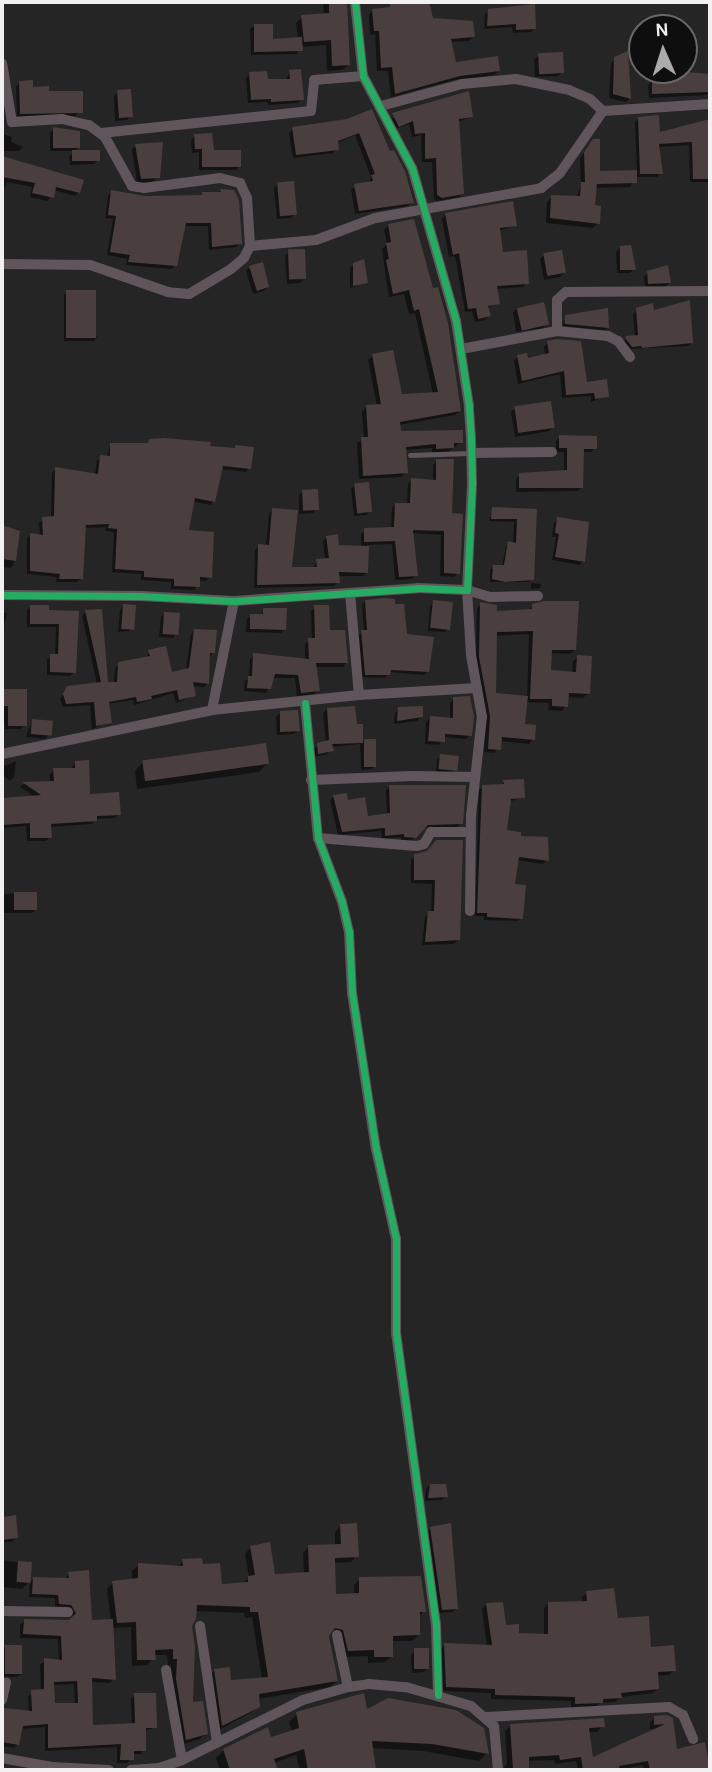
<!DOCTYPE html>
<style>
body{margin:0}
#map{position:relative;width:712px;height:1772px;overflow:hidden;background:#262525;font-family:Karla,sans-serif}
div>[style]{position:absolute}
.shadow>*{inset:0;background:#0007}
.building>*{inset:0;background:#4a3f3e;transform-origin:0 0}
.lane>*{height:5px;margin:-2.5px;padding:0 2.5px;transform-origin:2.5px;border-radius:2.5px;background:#60555b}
.street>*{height:10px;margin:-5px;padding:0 5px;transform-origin:5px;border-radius:5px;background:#60555b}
.cycleway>*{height:7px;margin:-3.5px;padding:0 3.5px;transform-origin:3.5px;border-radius:3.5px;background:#26ab63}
span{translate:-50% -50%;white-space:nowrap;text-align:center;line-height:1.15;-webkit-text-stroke:5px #0f0e0e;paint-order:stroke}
.frame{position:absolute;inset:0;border:4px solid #f2f0f0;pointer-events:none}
.north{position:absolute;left:628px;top:14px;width:70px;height:70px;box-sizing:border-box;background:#0f0e0e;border:2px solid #6a6868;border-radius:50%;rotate:357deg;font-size:19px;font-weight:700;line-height:28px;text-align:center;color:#f2f0f0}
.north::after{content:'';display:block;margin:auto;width:24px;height:32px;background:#aba9a9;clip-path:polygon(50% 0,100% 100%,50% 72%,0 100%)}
</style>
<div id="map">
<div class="shadow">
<i style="clip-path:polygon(323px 2px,345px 2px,348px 65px,342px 70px,327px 71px,326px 45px,301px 47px,297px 54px,251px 55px,250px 29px,254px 26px,272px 41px,298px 39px,296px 23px,302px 17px,324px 15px)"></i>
<i style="clip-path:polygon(373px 10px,432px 20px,474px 36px,469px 41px,450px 42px,455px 64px,499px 71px,494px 75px,454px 80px,391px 97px,388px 71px,377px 71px,375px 34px,370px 35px,369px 15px)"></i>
<i style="clip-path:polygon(489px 11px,534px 29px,531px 32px,513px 33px,512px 27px,484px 29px,485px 15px)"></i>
<i style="clip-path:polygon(538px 56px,562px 72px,558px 76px,535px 77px,534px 60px)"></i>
<i style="clip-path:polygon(615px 59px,630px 98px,626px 102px,609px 98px,611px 63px)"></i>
<i style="clip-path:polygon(290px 71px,302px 99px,298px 103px,268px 105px,268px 102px,248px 103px,246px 78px,250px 74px,266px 81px,286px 80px)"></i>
<i style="clip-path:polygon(653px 81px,710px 91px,706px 95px,649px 98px,648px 85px)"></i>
<i style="clip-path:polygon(19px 83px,47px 93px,79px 112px,75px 116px,17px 117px,16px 87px)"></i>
<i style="clip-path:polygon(118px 92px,131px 116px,127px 120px,115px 121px,114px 96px)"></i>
<i style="clip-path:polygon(468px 93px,471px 117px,458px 122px,463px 193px,459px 197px,437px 201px,434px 199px,432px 162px,422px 162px,421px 135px,412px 137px,409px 124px,395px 129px,389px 119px)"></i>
<i style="clip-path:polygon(639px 118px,659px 135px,710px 121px,710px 182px,690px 182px,689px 145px,658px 147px,661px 173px,657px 177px,635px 177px,630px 187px,595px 188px,593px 207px,598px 223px,593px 228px,546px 223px,547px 202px,552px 197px,576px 198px,581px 185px,580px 158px,588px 146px,599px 173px,637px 172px,635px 122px)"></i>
<i style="clip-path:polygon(348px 120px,389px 153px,412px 202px,408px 206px,355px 214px,351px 189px,369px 183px,371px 177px,355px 135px,337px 143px,337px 149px,333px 153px,293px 158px,289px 133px,293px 129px)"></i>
<i style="clip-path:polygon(54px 129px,79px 147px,75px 151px,50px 151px,50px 133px)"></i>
<i style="clip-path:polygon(3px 134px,12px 137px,11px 142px,23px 147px,19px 151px,2px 151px)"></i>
<i style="clip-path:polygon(195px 136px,212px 151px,240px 166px,236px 170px,199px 170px,199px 152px,192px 153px,191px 140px)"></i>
<i style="clip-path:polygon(161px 144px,158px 177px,154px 181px,137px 183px,132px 149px,136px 146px)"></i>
<i style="clip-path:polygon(73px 153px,98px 160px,94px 164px,70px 165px,69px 157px)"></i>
<i style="clip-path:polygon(2px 157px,19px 161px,79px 192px,75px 196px,54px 190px,48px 201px,30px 197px,32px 187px,7px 182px,2px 193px)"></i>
<i style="clip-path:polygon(278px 184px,295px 214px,291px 218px,277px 219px,274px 188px)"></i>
<i style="clip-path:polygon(221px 191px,240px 243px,236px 247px,209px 250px,208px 226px,183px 226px,175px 265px,172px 269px,126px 265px,127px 259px,107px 255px,113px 219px,105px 218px,108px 196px,111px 192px,145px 198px,200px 196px)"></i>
<i style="clip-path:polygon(445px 215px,515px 225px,499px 231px,502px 253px,527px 283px,523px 287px,496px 289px,498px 303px,487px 308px,489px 316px,485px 320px,475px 322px,472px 311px,465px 312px,455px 256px,449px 257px,442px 219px)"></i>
<i style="clip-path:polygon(389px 225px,460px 411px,455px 415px,399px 425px,399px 432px,461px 442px,448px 452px,432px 453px,432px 448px,405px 450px,406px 472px,401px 477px,359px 479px,357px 443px,364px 439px,362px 412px,366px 407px,377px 406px,368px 360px,373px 356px,401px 396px,433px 394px,415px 313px,409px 314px,404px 294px,389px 297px,382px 249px,387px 244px,384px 230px)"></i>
<i style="clip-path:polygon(620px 248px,634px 269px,630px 273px,617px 273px,616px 252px)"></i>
<i style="clip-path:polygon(289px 252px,304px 279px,300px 283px,287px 284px,285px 256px)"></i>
<i style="clip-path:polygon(544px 255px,564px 273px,560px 277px,544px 280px,540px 259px)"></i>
<i style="clip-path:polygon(354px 264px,366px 282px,350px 288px,350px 268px)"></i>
<i style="clip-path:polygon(250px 267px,268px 287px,264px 291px,253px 294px,246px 271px)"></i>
<i style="clip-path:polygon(648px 273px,669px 283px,665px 287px,645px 287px,644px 277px)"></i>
<i style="clip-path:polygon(67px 291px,97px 337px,94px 341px,64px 341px,64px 295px)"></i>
<i style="clip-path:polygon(517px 308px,547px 324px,543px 328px,516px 332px,513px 312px)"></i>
<i style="clip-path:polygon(637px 310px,652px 312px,691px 343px,688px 346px,628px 349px,623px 341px,635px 337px,633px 314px)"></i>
<i style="clip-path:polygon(566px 317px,608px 328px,605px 330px,563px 326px)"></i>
<i style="clip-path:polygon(548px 343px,585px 384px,607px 396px,591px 402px,591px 396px,562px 398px,560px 374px,518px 384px,514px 361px,518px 357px,527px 360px,545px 356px,544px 346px)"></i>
<i style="clip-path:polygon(515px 408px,553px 427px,550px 431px,515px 437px,511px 412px)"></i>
<i style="clip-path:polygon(560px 437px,595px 448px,591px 452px,582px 452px,582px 487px,578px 491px,516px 492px,516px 479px,520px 475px,564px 472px,564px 452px,556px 452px,556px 441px)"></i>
<i style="clip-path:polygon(150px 441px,208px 447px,249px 468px,246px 472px,221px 469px,213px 502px,210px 505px,192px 501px,187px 532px,210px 577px,206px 581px,198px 580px,195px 590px,171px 589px,171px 582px,141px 580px,141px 574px,112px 572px,114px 532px,105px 531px,106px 527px,84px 528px,81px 579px,77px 582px,56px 582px,57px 577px,27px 574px,27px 538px,30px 535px,40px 536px,39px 522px,51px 518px,52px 473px,56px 469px,95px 475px,97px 460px,107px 457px,110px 445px,146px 444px)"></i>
<i style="clip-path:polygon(437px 461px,451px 515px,458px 573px,454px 577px,440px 576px,441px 535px,412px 533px,416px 575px,412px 579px,395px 580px,392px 544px,367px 545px,367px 572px,363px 576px,338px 576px,338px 582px,334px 586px,254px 588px,255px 550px,259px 546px,266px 546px,269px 514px,272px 510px,290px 569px,313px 568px,317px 561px,325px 561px,323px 541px,327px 537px,337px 547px,361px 547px,361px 534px,365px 530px,391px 529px,392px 508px,396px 504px,407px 504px,408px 484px,412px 480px,433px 481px,433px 465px)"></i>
<i style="clip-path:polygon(355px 485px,370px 511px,366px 515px,354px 516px,351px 489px)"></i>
<i style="clip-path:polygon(303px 491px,317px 509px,313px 513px,299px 514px,299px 495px)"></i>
<i style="clip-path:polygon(493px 509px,535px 511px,532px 579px,529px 582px,490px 582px,490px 569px,502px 567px,506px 546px,513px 544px,514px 522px,489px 521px)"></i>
<i style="clip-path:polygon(557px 519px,583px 561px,580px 565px,552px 560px,556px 537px,552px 537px,554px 523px)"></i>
<i style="clip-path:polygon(2px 527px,18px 533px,14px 564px,10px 568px,2px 567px)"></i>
<i style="clip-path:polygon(531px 583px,541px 584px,540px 588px,531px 589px)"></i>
<i style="clip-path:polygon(365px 601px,405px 635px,428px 671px,424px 675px,389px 672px,385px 678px,362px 677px,359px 635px,364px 632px,362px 605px)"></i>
<i style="clip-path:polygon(434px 602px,449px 628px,445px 632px,428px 631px,430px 606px)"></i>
<i style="clip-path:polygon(evenodd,481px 604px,496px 612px,528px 611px,533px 606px,575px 650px,570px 654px,550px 653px,549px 672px,572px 673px,573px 661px,578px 657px,588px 694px,583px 698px,567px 697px,566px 706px,562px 711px,548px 710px,549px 703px,526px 702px,523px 726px,533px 739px,529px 744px,500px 741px,495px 753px,484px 752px,486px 721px,476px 662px,477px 608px,481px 604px,529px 634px,527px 698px,494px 695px,495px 636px,529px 634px)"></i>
<i style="clip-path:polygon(31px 606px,47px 611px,77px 613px,74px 672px,70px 676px,47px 675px,47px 659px,55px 656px,56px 627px,27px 627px,27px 610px)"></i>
<i style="clip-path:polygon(124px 606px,133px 627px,129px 631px,118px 632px,120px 610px)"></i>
<i style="clip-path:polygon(315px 607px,346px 663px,343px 667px,314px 667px,318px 690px,314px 694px,297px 696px,295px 678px,272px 678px,266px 693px,244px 691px,245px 681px,249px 677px,250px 659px,254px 655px,305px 660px,305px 644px,312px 640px,311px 611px)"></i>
<i style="clip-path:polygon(264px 610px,285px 629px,281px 633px,246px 632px,247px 619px,251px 615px,260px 616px)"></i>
<i style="clip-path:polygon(2px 612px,7px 613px,2px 636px)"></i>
<i style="clip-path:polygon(86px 612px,106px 684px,114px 684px,115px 668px,119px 664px,146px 659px,149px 652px,171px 674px,186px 670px,191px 634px,195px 630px,214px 652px,210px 656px,208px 683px,204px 687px,192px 686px,194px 696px,176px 703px,173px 693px,134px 705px,133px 700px,107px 704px,110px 722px,92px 729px,90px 705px,63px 707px,60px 699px,68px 687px,97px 684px,82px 616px)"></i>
<i style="clip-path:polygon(165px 613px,176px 634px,173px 638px,159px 637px,161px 617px)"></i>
<i style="clip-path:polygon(2px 689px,25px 691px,25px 725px,21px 729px,5px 729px)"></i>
<i style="clip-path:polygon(454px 699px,470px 735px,466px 739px,443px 737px,439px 745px,425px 744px,426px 722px,430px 718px,450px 719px,450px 703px)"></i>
<i style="clip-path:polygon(327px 709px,355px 726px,361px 726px,362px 743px,364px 740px,376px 765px,372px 769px,361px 770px,360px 744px,331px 747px,328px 754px,314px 757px,314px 748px,326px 743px,323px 713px)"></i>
<i style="clip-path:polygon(399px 709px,421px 717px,417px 721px,394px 724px,395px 713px)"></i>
<i style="clip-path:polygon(280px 713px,298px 730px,294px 734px,277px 735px,276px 717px)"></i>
<i style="clip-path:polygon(32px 721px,49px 735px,45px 739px,26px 737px)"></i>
<i style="clip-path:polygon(441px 756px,457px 768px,453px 772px,436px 772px,437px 760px)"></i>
<i style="clip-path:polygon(16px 761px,14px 777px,10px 781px,2px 775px,2px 767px)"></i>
<i style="clip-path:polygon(143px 762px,267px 764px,259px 772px,137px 789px,135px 771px)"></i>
<i style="clip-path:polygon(75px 763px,88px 796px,119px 814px,115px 818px,95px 819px,92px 824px,50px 827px,50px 837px,46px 841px,27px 841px,26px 826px,2px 828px,3px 799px,35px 797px,20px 787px,23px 784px,50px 783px,50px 774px,54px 770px,71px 769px)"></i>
<i style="clip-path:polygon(504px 782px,523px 797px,509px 802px,505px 831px,547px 860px,543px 864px,516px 860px,513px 886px,521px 918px,518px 921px,484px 920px,484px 916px,475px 916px,479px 790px,483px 787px,500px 786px)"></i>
<i style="clip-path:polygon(390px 787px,461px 823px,457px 827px,423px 828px,411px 841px,401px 840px,401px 837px,382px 839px,381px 831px,338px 835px,330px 800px,334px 796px,366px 818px,387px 816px,386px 790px)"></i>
<i style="clip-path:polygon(427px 853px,458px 940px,454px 944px,422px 945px,425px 917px,431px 913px,432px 884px,411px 883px,411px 859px)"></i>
<i style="clip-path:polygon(36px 893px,36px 909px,32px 913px,2px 913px,2px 894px)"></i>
<i style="clip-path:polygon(430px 1485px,446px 1496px,442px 1500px,425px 1501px,426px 1489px)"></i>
<i style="clip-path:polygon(2px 1517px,14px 1517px,16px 1538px,12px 1542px,2px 1542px)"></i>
<i style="clip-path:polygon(evenodd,341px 1525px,357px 1556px,351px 1562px,333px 1563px,334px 1595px,354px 1595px,354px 1585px,360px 1579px,424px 1611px,418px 1617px,419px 1635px,412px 1641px,392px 1641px,392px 1656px,385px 1662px,368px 1663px,368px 1656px,343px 1657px,337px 1636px,329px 1633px,337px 1681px,330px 1687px,258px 1699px,258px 1706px,252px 1712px,217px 1731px,209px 1676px,215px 1670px,230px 1682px,262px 1679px,252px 1617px,245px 1618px,244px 1613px,195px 1611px,190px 1626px,191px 1703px,206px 1733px,200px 1739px,181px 1745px,170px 1686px,171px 1665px,168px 1665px,167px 1655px,154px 1655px,148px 1665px,132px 1666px,131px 1627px,112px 1628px,114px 1679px,110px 1683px,90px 1682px,91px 1726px,132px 1725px,131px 1699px,135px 1695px,156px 1727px,144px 1731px,144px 1750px,141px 1754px,132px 1754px,128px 1763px,117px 1763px,117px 1747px,45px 1751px,45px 1727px,20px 1729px,18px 1744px,14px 1748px,2px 1746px,2px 1712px,4px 1709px,29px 1713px,28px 1696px,41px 1691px,40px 1665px,44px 1662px,59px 1662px,58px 1639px,20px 1638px,20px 1625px,24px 1621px,69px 1622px,73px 1616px,68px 1608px,55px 1607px,55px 1598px,29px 1597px,30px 1582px,34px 1579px,65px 1580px,69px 1573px,91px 1621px,111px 1621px,107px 1589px,113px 1583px,132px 1580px,132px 1571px,139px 1565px,177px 1567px,183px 1561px,201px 1566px,220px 1586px,242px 1584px,249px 1578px,245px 1554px,251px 1547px,274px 1576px,304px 1574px,303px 1553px,309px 1547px,335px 1546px,335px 1532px,341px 1525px,74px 1684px,75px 1704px,54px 1705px,52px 1685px,74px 1684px)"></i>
<i style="clip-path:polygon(431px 1528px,457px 1608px,453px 1612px,439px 1613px,427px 1532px)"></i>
<i style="clip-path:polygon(2px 1560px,30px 1564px,28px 1583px,22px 1589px,2px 1587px)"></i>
<i style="clip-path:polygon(587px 1593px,674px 1670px,669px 1675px,656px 1676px,657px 1689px,653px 1693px,621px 1697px,615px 1702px,600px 1703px,596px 1707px,571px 1708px,571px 1701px,491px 1699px,491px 1693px,442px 1691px,440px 1649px,445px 1645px,487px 1647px,482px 1609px,486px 1605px,505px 1626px,517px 1634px,544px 1636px,544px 1608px,549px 1604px,583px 1603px,582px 1597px)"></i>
<i style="clip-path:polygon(6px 1647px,21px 1674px,17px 1677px,3px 1677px,2px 1651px)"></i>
<i style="clip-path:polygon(415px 1651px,428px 1668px,424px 1672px,412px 1673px,411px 1655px)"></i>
<i style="clip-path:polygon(365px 1712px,487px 1753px,479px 1761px,423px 1751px,371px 1748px,374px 1770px,300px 1770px,296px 1755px,274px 1763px,276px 1770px,220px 1770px,216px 1758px,224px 1750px,292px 1732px,289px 1722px,297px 1714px)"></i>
<i style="clip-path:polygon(655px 1717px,667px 1717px,676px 1751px,704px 1744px,710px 1770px,644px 1770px,643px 1765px,618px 1770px,578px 1770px,576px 1761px,555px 1764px,554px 1760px,527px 1761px,527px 1770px,502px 1770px,507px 1764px,505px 1731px,511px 1725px,603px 1726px,597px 1732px,588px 1732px,592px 1760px,659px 1729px,650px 1729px,650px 1723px)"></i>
<i style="clip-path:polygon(213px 1768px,212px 1770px,182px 1770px,184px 1770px)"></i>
</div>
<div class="building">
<i style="clip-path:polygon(329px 2px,347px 2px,350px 65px,332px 66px,331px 40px,304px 42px,301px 15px,329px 13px)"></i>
<i style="clip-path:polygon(390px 2px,429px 2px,433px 18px,473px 21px,475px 37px,451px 39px,456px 62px,498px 56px,500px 71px,460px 76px,395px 94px,392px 67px,381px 68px,379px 31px,374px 31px,372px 9px,390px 7px)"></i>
<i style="clip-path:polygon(535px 4px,536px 29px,516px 30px,516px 24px,487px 26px,488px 9px)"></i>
<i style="clip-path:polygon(254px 24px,273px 24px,273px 39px,302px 37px,303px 51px,254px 52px)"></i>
<i style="clip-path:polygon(628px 51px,631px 99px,613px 94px,614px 57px)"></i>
<i style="left:563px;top:52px;width:21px;height:25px;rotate:87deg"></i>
<i style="clip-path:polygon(301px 69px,304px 100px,271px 102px,271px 99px,251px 100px,249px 72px,267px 71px,268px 79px,290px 79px,289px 70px)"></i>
<i style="clip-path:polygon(676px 71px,710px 74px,710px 92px,652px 94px,652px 79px)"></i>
<i style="clip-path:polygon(33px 80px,33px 87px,49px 86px,49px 91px,83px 91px,83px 113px,20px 114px,19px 81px)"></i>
<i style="left:131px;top:89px;width:28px;height:14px;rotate:86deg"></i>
<i style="clip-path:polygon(469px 91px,473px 117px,459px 119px,464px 194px,442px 198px,437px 195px,436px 158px,425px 159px,425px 133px,415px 134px,413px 121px,399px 127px,392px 113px)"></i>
<i style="clip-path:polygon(372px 109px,390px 151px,394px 150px,405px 171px,414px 203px,359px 211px,354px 184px,373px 181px,371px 175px,375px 174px,359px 133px,338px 141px,339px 150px,296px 155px,292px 127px,347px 119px)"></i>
<i style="clip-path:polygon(659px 115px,660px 132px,710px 119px,710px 179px,693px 179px,692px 142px,659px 144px,663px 174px,640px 174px,638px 117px)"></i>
<i style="clip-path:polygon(53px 127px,80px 131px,80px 148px,53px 148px)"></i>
<i style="clip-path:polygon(212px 133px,214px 150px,241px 150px,241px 167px,202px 167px,202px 149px,195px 149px,194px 134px)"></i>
<i style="clip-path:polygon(593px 139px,600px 139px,600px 171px,637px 170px,637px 183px,597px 184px,595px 205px,601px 206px,600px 224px,550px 218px,551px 195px,580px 196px,581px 182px,585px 182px,584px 152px)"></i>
<i style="clip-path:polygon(163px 142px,160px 178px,141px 179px,135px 144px)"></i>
<i style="left:100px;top:150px;width:11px;height:28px;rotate:90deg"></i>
<i style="clip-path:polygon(2px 156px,84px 180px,80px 193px,56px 187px,54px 198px,32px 193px,35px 183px,2px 177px)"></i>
<i style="left:294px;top:181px;width:34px;height:17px;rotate:85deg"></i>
<i style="clip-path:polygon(220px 189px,234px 190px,239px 200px,242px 244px,212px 247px,211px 223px,186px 223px,177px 266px,128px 262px,130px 255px,110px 252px,116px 216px,108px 215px,111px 190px,145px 196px,202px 195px,202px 192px,221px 192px)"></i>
<i style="clip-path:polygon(513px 201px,517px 226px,500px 228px,503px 252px,527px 250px,529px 284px,497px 286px,500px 304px,488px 306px,491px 316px,478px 319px,476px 308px,468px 309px,459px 253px,453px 255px,445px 213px)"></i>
<i style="clip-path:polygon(414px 219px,433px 288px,438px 287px,448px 323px,461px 411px,400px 422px,401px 431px,463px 430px,463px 443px,454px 443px,454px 448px,436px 449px,436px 444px,406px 447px,408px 473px,363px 476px,361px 437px,368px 437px,366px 405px,381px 404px,372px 354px,393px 350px,402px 394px,438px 392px,419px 309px,414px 311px,409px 290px,393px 294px,386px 260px,389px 259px,386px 243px,391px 242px,388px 224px)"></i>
<i style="clip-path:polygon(631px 245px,636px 270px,620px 270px,620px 246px)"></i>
<i style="left:305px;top:249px;width:30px;height:17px;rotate:88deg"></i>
<i style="left:562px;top:250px;width:23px;height:19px;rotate:80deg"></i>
<i style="clip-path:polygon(364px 259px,368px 283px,353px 286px,353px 263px)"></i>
<i style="clip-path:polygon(263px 262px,269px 287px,257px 291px,249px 266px)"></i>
<i style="clip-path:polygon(668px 265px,671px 283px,648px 284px,647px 271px)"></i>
<i style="left:66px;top:290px;width:30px;height:48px"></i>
<i style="clip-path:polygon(690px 300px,693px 343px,642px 348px,641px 346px,632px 347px,626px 339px,626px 336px,638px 335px,636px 308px,653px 303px,654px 310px)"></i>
<i style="left:544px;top:302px;width:23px;height:28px;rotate:77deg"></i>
<i style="clip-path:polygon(608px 308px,609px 328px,565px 324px,565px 315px)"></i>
<i style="clip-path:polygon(557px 339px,581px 341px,587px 382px,607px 379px,609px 397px,595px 399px,594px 393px,566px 395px,564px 371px,522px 381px,517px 355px,527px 353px,528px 358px,549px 353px,547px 341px)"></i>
<i style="left:551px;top:401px;width:27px;height:37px;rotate:82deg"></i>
<i style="clip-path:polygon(559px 435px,597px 436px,597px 449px,584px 449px,583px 488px,519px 488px,519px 473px,567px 470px,567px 448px,559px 448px)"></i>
<i style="clip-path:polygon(164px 438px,211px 442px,210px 446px,235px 448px,235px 445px,254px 447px,251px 469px,223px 466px,215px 502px,195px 498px,189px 530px,214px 532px,212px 578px,200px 577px,200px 587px,174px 586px,174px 579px,144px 577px,144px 571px,115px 569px,117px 529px,108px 528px,109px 524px,86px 525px,83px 579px,59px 579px,60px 574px,30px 571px,30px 533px,43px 535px,42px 517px,54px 516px,55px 467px,98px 474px,100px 455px,110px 456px,110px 443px,148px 443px,149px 439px)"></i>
<i style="clip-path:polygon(436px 459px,454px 459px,452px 513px,463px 514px,460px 574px,444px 573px,444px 531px,413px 530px,418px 576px,399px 577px,395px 541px,364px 542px,364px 528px,394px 527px,395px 503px,410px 503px,411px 478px,436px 480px)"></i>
<i style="left:369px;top:482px;width:30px;height:15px;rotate:84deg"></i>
<i style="left:318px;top:489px;width:21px;height:16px;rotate:87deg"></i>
<i style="clip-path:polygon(492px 507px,537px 509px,534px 580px,505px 582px,492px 579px,493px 565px,504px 565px,508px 541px,516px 543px,517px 519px,491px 519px)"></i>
<i style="clip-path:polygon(272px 508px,298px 510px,292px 567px,317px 567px,316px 559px,329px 558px,326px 536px,338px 534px,339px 545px,369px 546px,368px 573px,339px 572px,340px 583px,257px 585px,258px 544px,269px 545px)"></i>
<i style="clip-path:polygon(557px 517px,589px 522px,585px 562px,555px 557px,559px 534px,555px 533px)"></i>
<i style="clip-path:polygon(2px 525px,20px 531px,16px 561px,2px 559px)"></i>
<i style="clip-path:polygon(385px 598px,395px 599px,395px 604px,404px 604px,407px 634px,434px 637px,429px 672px,391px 670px,390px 675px,365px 675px,361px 630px,367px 630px,365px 600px)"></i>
<i style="left:433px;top:600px;width:20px;height:28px;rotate:6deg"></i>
<i style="clip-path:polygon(544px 601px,579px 601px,576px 650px,552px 650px,551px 670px,576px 672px,577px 655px,592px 656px,590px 694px,569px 693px,568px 707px,552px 706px,552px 699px,530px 699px,533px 631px,497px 632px,496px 693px,528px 696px,525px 724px,536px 725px,535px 740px,502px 737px,501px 750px,488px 749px,490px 716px,479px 657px,480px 602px,497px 605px,497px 611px,532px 609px,532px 604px)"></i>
<i style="left:123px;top:604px;width:13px;height:25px;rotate:4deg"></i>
<i style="clip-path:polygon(30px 605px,49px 605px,49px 610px,79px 611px,76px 673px,50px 672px,50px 654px,58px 654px,59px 624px,30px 624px)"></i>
<i style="clip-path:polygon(314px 605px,329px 605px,330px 630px,345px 630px,348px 663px,316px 663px,320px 691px,301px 693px,298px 675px,275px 674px,271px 689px,247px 688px,248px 676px,252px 676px,253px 653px,309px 659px,308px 638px,315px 638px)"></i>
<i style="clip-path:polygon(263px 608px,287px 608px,286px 630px,250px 629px,250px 614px,263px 614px)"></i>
<i style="clip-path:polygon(102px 609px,108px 682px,117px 682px,118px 662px,150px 656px,148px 650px,166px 646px,172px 672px,189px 668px,194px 629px,217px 630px,215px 653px,210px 653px,209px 684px,193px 682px,196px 696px,179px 700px,177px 690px,151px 696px,152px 699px,137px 702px,136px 697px,109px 702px,112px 723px,96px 726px,94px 702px,66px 704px,63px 694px,67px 686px,101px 682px,85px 610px)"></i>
<i style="left:164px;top:612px;width:16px;height:22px;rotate:4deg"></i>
<i style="clip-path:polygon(2px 689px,27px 689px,27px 726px,8px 726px,8px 706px,2px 706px)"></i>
<i style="clip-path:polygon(470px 696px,474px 717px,472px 736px,445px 734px,445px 742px,428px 741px,430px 716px,453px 718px,453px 697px)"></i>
<i style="clip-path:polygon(355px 706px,357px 724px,363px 724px,363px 743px,332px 744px,334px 751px,318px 754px,317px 743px,329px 740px,327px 708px)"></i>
<i style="clip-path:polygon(423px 706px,423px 717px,397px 721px,398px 707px)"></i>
<i style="clip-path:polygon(294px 710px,298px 710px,300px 731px,280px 732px,280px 711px)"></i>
<i style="left:32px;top:719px;width:21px;height:15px;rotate:5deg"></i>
<i style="left:364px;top:739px;width:12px;height:28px"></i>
<i style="left:266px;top:743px;width:21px;height:125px;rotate:82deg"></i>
<i style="left:440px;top:754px;width:19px;height:15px;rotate:6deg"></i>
<i style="clip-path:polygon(89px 760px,90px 794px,119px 792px,121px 815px,97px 816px,97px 821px,51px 824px,52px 838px,30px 838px,30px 823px,3px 825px,2px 798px,41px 795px,22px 782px,54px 781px,53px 768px,75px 768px,75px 761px)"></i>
<i style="clip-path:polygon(524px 779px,525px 798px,511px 799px,507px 830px,521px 832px,521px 836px,548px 837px,549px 861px,519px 857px,515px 884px,526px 885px,523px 919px,487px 917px,487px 913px,477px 913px,482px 785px,504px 784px,503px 780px)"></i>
<i style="clip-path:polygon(389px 785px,466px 785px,463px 824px,428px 825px,416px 838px,404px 837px,404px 834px,385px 836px,385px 828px,342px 832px,333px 795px,347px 793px,348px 800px,365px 797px,368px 816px,390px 813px)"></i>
<i style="clip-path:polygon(436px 840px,463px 840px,460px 940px,425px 942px,428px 911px,434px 911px,435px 880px,414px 880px,414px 854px,427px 851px)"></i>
<i style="left:14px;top:892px;width:23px;height:18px"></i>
<i style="clip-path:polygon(430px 1484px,446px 1484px,448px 1497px,428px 1498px)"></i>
<i style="clip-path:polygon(16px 1515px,18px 1538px,2px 1540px,2px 1517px)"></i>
<i style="clip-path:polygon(357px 1523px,359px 1557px,335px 1558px,336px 1594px,359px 1593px,359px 1577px,421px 1576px,426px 1612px,420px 1612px,420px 1635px,393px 1636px,393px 1657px,374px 1657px,374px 1650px,348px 1651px,343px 1630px,335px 1628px,329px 1636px,338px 1681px,259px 1694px,260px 1707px,222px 1726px,214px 1669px,230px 1667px,231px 1680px,268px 1677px,258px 1612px,250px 1612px,250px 1607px,197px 1605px,196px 1619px,192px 1626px,195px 1647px,193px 1702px,203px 1701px,208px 1734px,186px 1740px,176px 1679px,177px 1659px,173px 1659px,173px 1649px,155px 1650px,156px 1660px,137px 1660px,136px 1622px,117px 1623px,112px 1581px,138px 1578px,138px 1563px,183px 1566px,182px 1559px,202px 1558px,203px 1564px,220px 1563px,222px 1584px,248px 1582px,248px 1576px,255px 1575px,250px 1546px,270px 1542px,275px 1574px,309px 1572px,308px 1545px,341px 1544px,340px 1524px)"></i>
<i style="clip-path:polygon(451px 1523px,458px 1609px,442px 1610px,430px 1527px)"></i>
<i style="left:18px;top:1561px;width:14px;height:21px;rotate:4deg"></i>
<i style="clip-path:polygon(evenodd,89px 1570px,92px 1620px,113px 1619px,116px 1680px,92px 1678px,93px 1725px,135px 1723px,134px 1693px,156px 1693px,157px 1728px,146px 1728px,146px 1751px,134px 1751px,134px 1760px,120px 1760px,121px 1744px,48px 1748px,48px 1724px,23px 1726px,19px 1745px,2px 1742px,4px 1708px,32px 1711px,31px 1690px,44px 1689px,44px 1658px,62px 1660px,61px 1636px,23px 1634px,24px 1619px,69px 1620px,76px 1613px,71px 1605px,59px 1604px,58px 1595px,32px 1594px,33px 1577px,69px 1578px,68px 1572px,89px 1570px,77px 1681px,78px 1703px,55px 1703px,54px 1682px,77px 1681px)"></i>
<i style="clip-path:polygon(614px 1588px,618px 1618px,649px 1616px,651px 1647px,674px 1645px,676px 1671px,658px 1672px,659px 1689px,621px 1693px,622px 1698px,603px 1699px,603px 1703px,575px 1704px,575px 1697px,495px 1695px,495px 1689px,446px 1687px,444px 1643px,492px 1645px,486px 1603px,503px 1602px,506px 1625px,519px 1624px,519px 1633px,548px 1634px,548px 1602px,587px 1601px,586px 1591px)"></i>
<i style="left:5px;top:1645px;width:17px;height:29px"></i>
<i style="left:429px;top:1648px;width:21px;height:15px;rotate:90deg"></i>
<i style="clip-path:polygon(364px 1693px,367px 1709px,388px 1698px,456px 1710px,484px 1728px,489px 1754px,432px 1744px,372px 1741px,376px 1770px,308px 1770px,304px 1749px,274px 1759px,278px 1770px,230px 1770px,223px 1749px,268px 1727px,271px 1737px,299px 1728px,296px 1712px)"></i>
<i style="clip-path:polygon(667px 1715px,673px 1718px,677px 1749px,705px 1742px,710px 1770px,650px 1770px,648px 1761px,619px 1766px,620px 1770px,583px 1770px,581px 1757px,560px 1760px,559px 1755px,529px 1757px,529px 1770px,513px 1770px,510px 1724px,604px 1718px,605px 1727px,589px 1728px,593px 1757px,665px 1724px,654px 1725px,654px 1716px)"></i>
</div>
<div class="lane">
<i style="left:410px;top:455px;width:60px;rotate:-1.9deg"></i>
</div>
<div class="street">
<i style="left:2px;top:63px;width:60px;rotate:80.4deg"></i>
<i style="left:12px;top:122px;width:50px;rotate:-3.4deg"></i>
<i style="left:62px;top:119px;width:28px;rotate:13deg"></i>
<i style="left:89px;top:125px;width:20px;rotate:37deg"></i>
<i style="left:105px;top:137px;width:56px;rotate:61.1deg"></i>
<i style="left:132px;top:186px;width:12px;rotate:9deg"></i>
<i style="left:144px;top:188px;width:77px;rotate:-7.5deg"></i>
<i style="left:220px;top:178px;width:21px;rotate:14deg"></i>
<i style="left:240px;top:183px;width:17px;rotate:65deg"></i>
<i style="left:247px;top:198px;width:48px;rotate:86.4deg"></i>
<i style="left:250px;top:246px;width:13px;rotate:117deg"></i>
<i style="left:244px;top:258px;width:17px;rotate:140deg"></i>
<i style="left:231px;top:269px;width:49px;rotate:149.2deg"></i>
<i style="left:189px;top:294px;width:21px;rotate:-175deg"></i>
<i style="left:168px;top:292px;width:83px;rotate:-160.9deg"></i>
<i style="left:90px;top:265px;width:88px;rotate:-179.3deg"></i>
<i style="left:381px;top:106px;width:84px;rotate:-15.2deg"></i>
<i style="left:462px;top:84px;width:54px;rotate:-5.3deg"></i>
<i style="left:516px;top:79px;width:54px;rotate:11.7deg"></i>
<i style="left:569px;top:90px;width:23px;rotate:23deg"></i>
<i style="left:590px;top:99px;width:18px;rotate:43deg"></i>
<i style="left:603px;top:111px;width:107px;rotate:-3.7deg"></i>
<i style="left:101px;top:133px;width:211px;rotate:-6deg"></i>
<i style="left:311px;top:111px;width:31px;rotate:-84deg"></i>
<i style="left:314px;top:80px;width:49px;rotate:-4.7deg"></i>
<i style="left:250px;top:246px;width:66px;rotate:-5.2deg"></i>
<i style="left:316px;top:240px;width:63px;rotate:-20.4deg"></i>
<i style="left:375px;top:218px;width:169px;rotate:-10.2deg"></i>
<i style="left:541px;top:188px;width:24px;rotate:-38deg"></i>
<i style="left:560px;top:173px;width:75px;rotate:-55.3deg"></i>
<i style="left:557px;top:331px;width:51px;rotate:5.6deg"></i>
<i style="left:608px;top:336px;width:11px;rotate:27deg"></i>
<i style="left:618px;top:341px;width:20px;rotate:53deg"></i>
<i style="left:461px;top:349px;width:98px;rotate:-10.6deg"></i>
<i style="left:557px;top:331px;width:31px;rotate:-90deg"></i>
<i style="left:557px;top:300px;width:12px;rotate:-42deg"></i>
<i style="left:566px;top:292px;width:144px;rotate:-0.4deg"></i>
<i style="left:471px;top:453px;width:81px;rotate:-0.7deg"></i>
<i style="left:350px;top:593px;width:102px;rotate:85deg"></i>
<i style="left:2px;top:595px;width:139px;rotate:0.4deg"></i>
<i style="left:141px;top:596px;width:93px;rotate:3.1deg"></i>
<i style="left:234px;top:601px;width:184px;rotate:-4deg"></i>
<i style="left:418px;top:588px;width:49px;rotate:2.3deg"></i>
<i style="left:467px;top:590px;width:107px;rotate:-87.3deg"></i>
<i style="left:472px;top:483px;width:45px;rotate:-91.3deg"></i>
<i style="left:471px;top:438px;width:32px;rotate:-94deg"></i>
<i style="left:469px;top:406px;width:86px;rotate:-98.7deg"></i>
<i style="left:456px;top:321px;width:159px;rotate:-106deg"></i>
<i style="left:412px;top:168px;width:104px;rotate:-118deg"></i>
<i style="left:363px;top:76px;width:74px;rotate:-96.2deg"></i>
<i style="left:305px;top:703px;width:136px;rotate:84.5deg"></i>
<i style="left:318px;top:838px;width:68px;rotate:69.4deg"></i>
<i style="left:342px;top:902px;width:31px;rotate:77deg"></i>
<i style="left:349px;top:932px;width:61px;rotate:87.2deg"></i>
<i style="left:352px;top:993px;width:158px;rotate:81.3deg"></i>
<i style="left:376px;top:1149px;width:92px;rotate:77.5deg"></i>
<i style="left:396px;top:1239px;width:94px;rotate:90deg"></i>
<i style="left:396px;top:1333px;width:295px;rotate:82.2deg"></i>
<i style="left:436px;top:1625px;width:70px;rotate:88.4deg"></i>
<i style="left:212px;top:710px;width:111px;rotate:-78.6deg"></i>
<i style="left:2px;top:754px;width:215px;rotate:-11.8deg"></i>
<i style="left:212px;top:710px;width:148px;rotate:-5.8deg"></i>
<i style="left:359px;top:695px;width:118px;rotate:-3.4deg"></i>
<i style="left:311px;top:780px;width:101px;rotate:-2.3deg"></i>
<i style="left:412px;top:776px;width:62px;rotate:0.9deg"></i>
<i style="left:318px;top:838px;width:99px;rotate:4.6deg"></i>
<i style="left:417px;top:846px;width:7px;rotate:-16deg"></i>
<i style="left:424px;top:844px;width:14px;rotate:-60deg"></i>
<i style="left:431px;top:832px;width:39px"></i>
<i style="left:470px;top:911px;width:95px;rotate:-89.4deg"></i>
<i style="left:471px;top:816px;width:100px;rotate:-83.7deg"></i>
<i style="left:482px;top:717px;width:63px;rotate:-100.1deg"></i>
<i style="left:471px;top:655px;width:65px;rotate:-93.5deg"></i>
<i style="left:467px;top:590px;width:24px;rotate:17deg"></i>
<i style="left:490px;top:597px;width:48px;rotate:-1.2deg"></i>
<i style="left:2px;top:1611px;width:66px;rotate:0.9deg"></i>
<i style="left:200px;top:1626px;width:118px;rotate:81.7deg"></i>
<i style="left:337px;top:1635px;width:53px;rotate:78.1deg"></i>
<i style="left:166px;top:1670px;width:91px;rotate:79.9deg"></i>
<i style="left:2px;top:1700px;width:18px;rotate:-77deg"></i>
<i style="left:486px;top:1717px;width:183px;rotate:-3.1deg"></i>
<i style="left:669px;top:1707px;width:16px;rotate:30deg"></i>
<i style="left:683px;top:1715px;width:26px;rotate:67deg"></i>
<i style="left:2px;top:1758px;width:51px;rotate:10.2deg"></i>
<i style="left:52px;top:1767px;width:57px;rotate:3deg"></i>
<i style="left:131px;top:1770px;width:28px;rotate:-4deg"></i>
<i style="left:159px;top:1768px;width:24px;rotate:-19deg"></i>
<i style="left:182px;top:1760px;width:135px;rotate:-26.4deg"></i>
<i style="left:303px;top:1700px;width:47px;rotate:-16.1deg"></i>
<i style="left:348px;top:1687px;width:21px;rotate:-8deg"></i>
<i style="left:369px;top:1684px;width:37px;rotate:5deg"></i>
<i style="left:406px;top:1687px;width:68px;rotate:16.3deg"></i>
<i style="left:471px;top:1706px;width:30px;rotate:41deg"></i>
<i style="left:494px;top:1726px;width:44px;rotate:84.8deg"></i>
</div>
<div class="cycleway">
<i style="left:2px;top:595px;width:139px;rotate:0.4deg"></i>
<i style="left:141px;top:596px;width:93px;rotate:3.1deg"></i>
<i style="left:234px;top:601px;width:184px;rotate:-4deg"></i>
<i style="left:418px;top:588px;width:49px;rotate:2.3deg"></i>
<i style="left:467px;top:590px;width:107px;rotate:-87.3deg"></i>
<i style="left:472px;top:483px;width:45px;rotate:-91.3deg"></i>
<i style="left:471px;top:438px;width:32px;rotate:-94deg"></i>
<i style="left:469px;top:406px;width:86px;rotate:-98.7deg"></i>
<i style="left:456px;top:321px;width:159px;rotate:-106deg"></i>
<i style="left:412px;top:168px;width:104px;rotate:-118deg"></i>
<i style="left:363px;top:76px;width:74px;rotate:-96.2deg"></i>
<i style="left:305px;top:703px;width:136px;rotate:84.5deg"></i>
<i style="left:318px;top:838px;width:68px;rotate:69.4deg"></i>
<i style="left:342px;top:902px;width:31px;rotate:77deg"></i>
<i style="left:349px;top:932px;width:61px;rotate:87.2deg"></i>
<i style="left:352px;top:993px;width:158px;rotate:81.3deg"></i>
<i style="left:376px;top:1149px;width:92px;rotate:77.5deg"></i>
<i style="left:396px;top:1239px;width:94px;rotate:90deg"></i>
<i style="left:396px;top:1333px;width:295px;rotate:82.2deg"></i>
<i style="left:436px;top:1625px;width:70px;rotate:88.4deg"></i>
</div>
<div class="frame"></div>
<div class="north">N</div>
</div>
